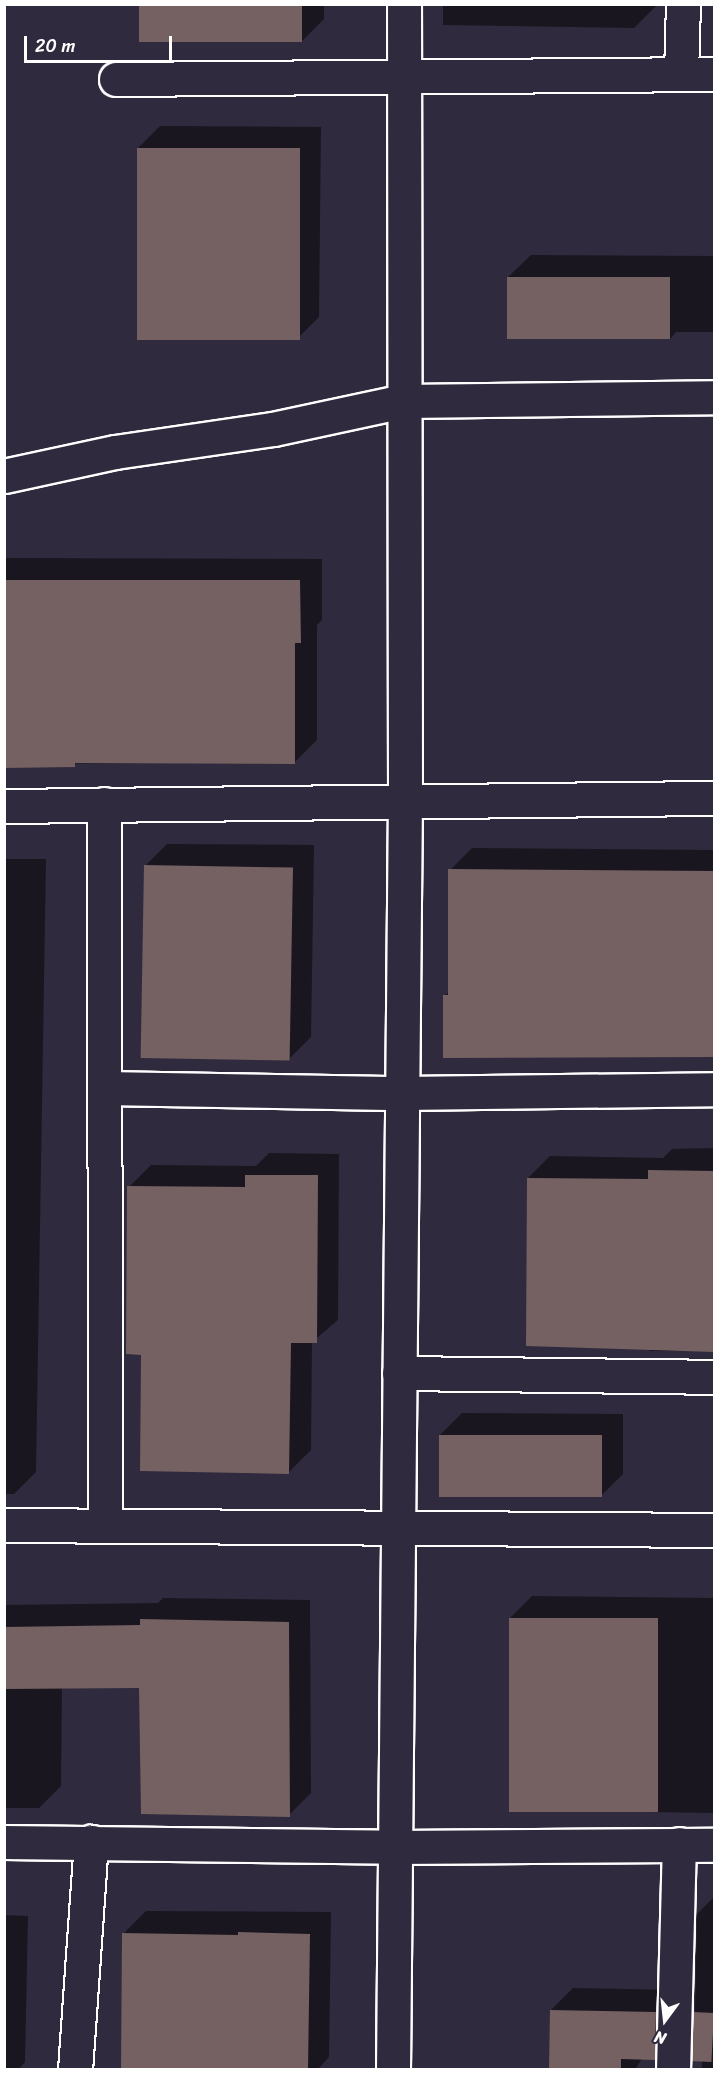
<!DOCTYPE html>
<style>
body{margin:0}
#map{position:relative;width:719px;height:2074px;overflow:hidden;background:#2f2a3d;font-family:Sriracha,sans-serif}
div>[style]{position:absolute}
.shadow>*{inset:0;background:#0007}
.building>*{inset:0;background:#756162;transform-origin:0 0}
.roads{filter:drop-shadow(2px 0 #fff) drop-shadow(-2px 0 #fff) drop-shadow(0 2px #fff) drop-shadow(0 -2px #fff)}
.minor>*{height:33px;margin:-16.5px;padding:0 16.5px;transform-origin:16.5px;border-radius:16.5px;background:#2f2a3d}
span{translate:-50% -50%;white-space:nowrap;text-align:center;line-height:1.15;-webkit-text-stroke:6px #2f2a3d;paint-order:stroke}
.frame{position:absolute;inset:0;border:6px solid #fff;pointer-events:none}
.north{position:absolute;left:635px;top:1990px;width:60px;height:60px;-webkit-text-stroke:4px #2f2a3d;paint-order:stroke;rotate:195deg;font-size:16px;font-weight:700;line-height:24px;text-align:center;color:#fff}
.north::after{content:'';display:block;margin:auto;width:21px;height:27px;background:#fff;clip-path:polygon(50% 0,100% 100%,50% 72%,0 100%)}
.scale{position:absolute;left:24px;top:36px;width:148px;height:27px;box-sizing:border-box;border:3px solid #fff;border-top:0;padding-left:8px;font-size:18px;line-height:21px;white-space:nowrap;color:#fff;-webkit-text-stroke:4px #2f2a3d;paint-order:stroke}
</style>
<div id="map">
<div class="shadow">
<i style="clip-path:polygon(141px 4px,324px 4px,324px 19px,302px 41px)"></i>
<i style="clip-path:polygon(443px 4px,656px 4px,656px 6px,634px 28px,443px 25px)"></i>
<i style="clip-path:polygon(160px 126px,321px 127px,319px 317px,297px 339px,138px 148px)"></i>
<i style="clip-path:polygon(531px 255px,714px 256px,714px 332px,676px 332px,670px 339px,508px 277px)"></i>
<i style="clip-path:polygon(4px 558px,322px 559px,322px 620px,317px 625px,317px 740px,295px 762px,4px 764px)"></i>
<i style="clip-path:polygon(167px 844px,314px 845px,311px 1037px,289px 1059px,145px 866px)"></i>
<i style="clip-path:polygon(472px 848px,714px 850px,714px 1056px,444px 1057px,444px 996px,450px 991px,450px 870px)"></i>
<i style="clip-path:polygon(4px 859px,46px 859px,36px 1472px,14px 1494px,4px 1494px)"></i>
<i style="clip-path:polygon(714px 1148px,714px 1351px,650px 1351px,528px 1178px,550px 1156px,663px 1158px,672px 1149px)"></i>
<i style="clip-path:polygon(269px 1153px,339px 1154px,338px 1320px,312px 1342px,311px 1450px,289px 1472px,143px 1353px,129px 1187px,151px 1165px,256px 1166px)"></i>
<i style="clip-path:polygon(462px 1413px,623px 1414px,623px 1474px,601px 1496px,440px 1435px)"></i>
<i style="clip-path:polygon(532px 1596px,714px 1598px,714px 1813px,511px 1810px,510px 1618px)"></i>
<i style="clip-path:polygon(163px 1598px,310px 1600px,311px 1793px,289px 1815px,141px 1686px,62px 1687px,61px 1786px,39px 1808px,4px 1808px,4px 1605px,158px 1603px)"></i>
<i style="clip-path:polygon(714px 1897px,714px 2070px,702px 2070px,702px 2059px,694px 2059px,697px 1914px)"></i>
<i style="clip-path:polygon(146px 1911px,331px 1912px,329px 2057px,317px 2070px,122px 2070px,124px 1933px)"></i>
<i style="clip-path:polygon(4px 1915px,28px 1916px,25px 2062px,18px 2070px,4px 2070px)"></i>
<i style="clip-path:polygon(573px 1988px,677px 1990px,676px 2036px,654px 2058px,642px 2058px,635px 2070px,551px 2070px,551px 2010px)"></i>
</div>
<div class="building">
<i style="left:139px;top:4px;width:163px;height:38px"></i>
<i style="left:137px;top:148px;width:163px;height:192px"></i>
<i style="left:507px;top:277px;width:163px;height:62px"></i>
<i style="clip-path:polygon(4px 580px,300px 580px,301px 643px,295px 643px,295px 764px,75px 763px,75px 767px,4px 768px)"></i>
<i style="left:144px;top:865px;width:149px;height:193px;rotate:1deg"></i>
<i style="clip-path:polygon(448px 869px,714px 871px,714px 1057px,443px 1058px,443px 995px,448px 995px)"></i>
<i style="clip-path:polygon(648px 1170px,714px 1171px,714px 1352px,526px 1346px,527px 1178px,648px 1179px)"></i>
<i style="clip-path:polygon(245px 1175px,318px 1175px,317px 1343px,291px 1343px,289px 1474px,140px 1471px,141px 1355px,126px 1354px,127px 1186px,245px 1187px)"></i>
<i style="left:439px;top:1435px;width:163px;height:62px"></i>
<i style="left:509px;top:1618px;width:149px;height:194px"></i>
<i style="clip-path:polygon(140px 1619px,289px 1622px,290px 1817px,141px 1814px,139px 1688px,4px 1689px,4px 1627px,140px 1625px)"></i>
<i style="clip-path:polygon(238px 1932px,310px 1934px,308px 2070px,121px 2070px,122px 1933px,238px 1935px)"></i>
<i style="clip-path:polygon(550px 2010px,656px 2012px,655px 2060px,621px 2059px,621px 2070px,549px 2070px)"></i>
<i style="left:693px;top:2012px;width:21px;height:49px;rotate:3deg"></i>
</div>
<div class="roads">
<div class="minor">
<i style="left:681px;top:74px;width:70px;rotate:-88.4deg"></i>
<i style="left:116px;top:79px;width:598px;rotate:-0.48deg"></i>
<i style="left:4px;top:476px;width:114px;rotate:-12.2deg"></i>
<i style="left:115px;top:452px;width:160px;rotate:-8.3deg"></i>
<i style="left:273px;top:429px;width:134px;rotate:-12.1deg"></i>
<i style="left:404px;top:401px;width:310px;rotate:-0.7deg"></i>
<i style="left:104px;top:804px;width:722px;rotate:89.92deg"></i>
<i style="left:4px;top:806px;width:710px;rotate:-0.65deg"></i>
<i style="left:104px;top:1088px;width:299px;rotate:1deg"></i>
<i style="left:403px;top:1093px;width:311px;rotate:-0.7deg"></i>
<i style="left:399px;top:1373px;width:315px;rotate:0.7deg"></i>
<i style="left:4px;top:1525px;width:710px;rotate:0.4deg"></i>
<i style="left:4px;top:1842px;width:391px;rotate:0.7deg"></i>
<i style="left:395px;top:1847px;width:319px;rotate:-0.4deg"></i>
<i style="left:75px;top:2070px;width:229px;rotate:-86deg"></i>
<i style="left:393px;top:2070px;width:1269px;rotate:-89.46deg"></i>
<i style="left:405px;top:801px;width:797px;rotate:-90.07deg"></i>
<i style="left:673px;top:2070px;width:226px;rotate:-88.5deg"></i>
</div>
</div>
<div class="frame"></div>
<div class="north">N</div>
<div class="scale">20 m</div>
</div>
